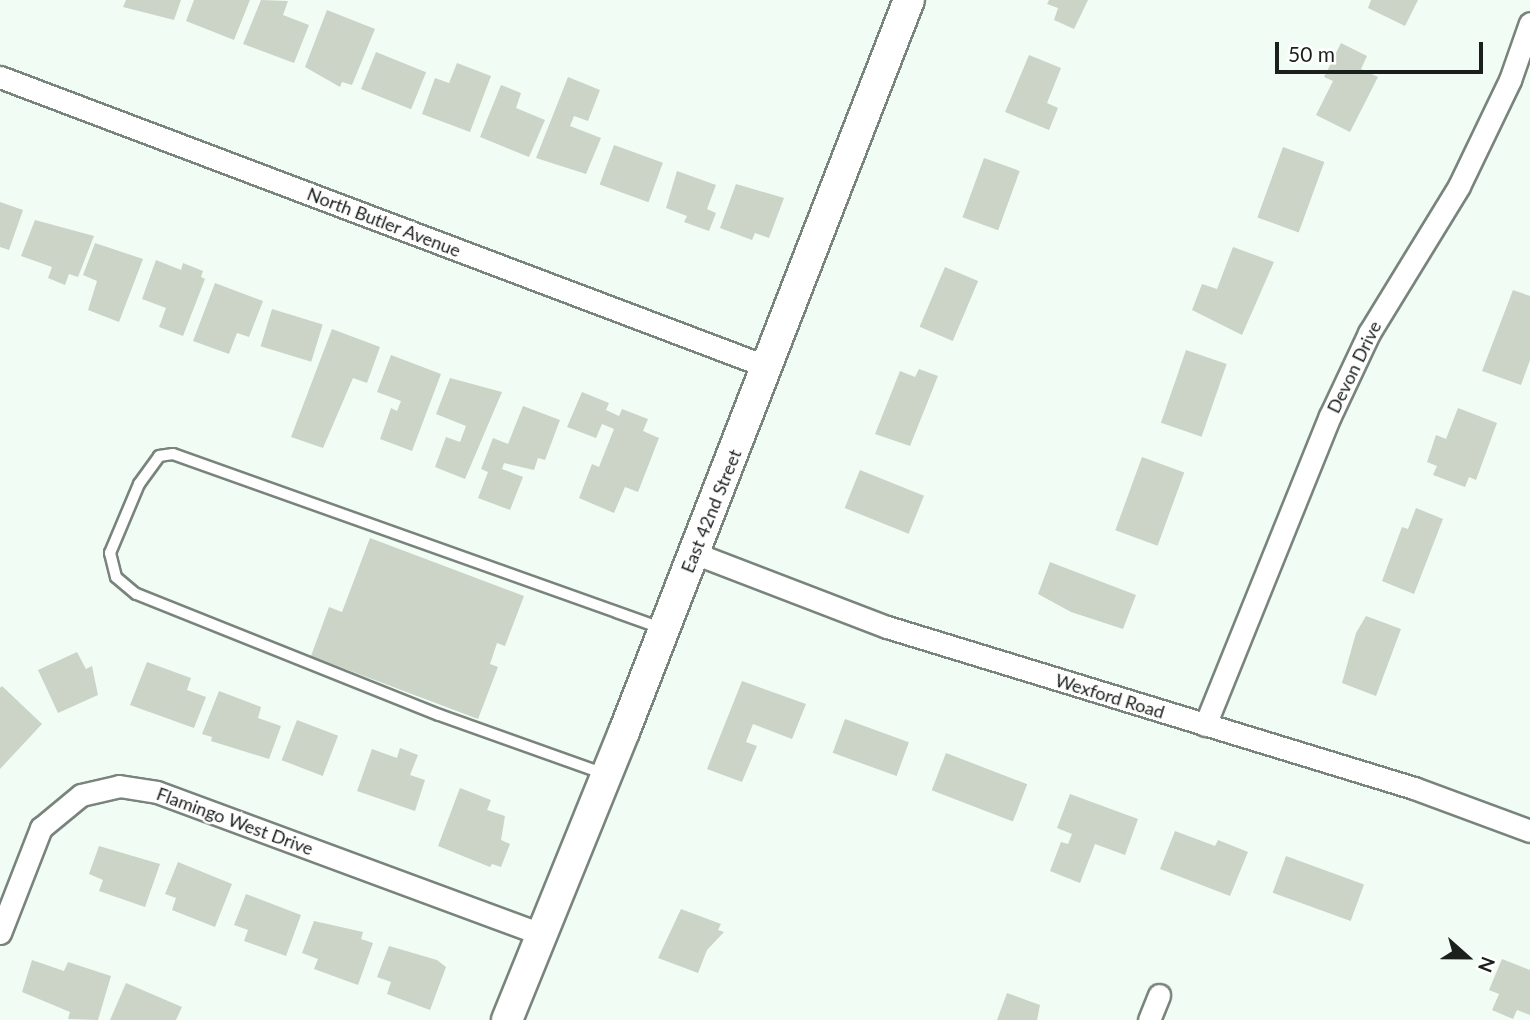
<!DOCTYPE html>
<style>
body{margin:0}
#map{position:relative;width:1530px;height:1020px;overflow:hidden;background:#f1fdf4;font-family:Lato,sans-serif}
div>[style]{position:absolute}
.building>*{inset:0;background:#ccd3c7;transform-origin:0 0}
.roads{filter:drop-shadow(2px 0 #79847c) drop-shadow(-2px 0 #79847c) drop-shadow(0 2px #79847c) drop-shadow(0 -2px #79847c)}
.lane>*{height:10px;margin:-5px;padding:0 5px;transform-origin:5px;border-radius:5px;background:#fff}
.street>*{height:21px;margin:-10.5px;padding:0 10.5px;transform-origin:10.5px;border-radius:10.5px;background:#fff}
.secondary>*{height:30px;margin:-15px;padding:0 15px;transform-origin:15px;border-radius:15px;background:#fff}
span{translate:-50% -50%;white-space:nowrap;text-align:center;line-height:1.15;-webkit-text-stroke:5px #fff;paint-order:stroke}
.street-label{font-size:18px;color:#1c201d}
.north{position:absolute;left:1432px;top:922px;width:70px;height:70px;-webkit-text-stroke:5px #fff;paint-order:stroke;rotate:111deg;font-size:19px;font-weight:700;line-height:28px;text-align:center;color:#1c201d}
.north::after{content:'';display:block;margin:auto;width:24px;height:32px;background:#1c201d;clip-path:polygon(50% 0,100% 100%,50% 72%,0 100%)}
.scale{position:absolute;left:1275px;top:42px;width:208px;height:32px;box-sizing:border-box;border:4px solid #1c201d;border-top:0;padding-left:9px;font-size:21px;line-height:24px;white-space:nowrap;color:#1c201d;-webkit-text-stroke:5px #fff;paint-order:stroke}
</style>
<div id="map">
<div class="building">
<i style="clip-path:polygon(126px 0,181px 0,174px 20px,123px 7px)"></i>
<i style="clip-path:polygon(194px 0,250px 0,234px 40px,186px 21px)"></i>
<i style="clip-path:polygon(261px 0,288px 1px,283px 15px,309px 25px,294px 63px,243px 44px)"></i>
<i style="clip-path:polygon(1049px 0,1088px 0,1074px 29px,1054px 20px,1058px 8px,1047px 4px)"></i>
<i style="clip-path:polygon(1371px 0,1418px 0,1405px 26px,1368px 8px)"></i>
<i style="clip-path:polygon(327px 10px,375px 29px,352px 85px,342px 82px,340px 87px,305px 67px)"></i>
<i style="clip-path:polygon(1341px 43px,1367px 56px,1361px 69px,1378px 77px,1350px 132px,1316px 115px,1333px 81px,1324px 77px)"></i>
<i style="left:376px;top:52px;width:54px;height:40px;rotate:22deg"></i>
<i style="clip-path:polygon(1029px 55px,1061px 68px,1047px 103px,1058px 108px,1049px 130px,1005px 112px)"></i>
<i style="clip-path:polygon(457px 63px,491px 76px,470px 132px,422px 114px,435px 78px,449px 83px)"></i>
<i style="clip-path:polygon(568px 77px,600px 90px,588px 121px,574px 116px,570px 126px,601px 138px,586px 174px,536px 158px)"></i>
<i style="clip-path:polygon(501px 85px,521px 93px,516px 108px,545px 120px,529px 157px,480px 137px)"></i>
<i style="left:614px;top:145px;width:52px;height:42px;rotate:20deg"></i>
<i style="left:1283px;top:147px;width:44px;height:75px;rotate:20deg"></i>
<i style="left:984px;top:158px;width:38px;height:63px;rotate:20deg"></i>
<i style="clip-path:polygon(677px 171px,716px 185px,707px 209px,716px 213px,709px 231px,684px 222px,687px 216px,666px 208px)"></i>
<i style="clip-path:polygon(736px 184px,784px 198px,769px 238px,755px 233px,752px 240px,720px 228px)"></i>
<i style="clip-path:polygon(0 202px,23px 210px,9px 250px,0 247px)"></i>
<i style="clip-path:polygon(35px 220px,94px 236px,78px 277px,69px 274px,65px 285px,48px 278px,52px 267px,21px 256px)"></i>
<i style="clip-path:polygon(95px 243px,143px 259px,119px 322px,88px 310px,97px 281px,83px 275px)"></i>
<i style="clip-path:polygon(1233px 247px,1274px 262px,1242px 335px,1192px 310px,1202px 284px,1217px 289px)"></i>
<i style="clip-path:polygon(156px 260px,181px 270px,183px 263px,203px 271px,201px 277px,205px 279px,183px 336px,159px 327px,166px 308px,142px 299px)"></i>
<i style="left:945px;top:267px;width:36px;height:65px;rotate:23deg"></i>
<i style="clip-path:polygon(215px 283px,263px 301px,249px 337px,237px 333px,229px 354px,193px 341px)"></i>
<i style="clip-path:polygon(1513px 290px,1530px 296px,1530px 360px,1521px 385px,1482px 371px)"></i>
<i style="left:272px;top:309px;width:53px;height:39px;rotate:17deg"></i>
<i style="clip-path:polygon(332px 329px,380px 347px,367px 383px,353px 378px,323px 448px,291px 437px)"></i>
<i style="left:1186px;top:350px;width:43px;height:77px;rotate:19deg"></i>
<i style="clip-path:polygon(391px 355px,441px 374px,412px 451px,380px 439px,391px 408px,397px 411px,401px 401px,377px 392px)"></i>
<i style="clip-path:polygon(919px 369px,938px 376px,910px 446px,875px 434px,900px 371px,915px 377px)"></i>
<i style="clip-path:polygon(450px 378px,502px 392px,465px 479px,435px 467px,446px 437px,460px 442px,466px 426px,436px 414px)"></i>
<i style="clip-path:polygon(582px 392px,609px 403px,606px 410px,619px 416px,622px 409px,648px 419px,643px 431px,659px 438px,638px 492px,625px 487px,614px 513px,579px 498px,592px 464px,599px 467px,614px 429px,602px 424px,596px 438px,567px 427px)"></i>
<i style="clip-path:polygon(523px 406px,560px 420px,545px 460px,538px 458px,534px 470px,504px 463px,502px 469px,523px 477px,510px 510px,478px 498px,488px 472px,481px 469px,493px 438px,508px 444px)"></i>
<i style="clip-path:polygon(1458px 408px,1497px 423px,1476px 480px,1469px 477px,1465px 487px,1433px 475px,1437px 466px,1427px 462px,1436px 435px,1446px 439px)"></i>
<i style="left:1142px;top:457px;width:45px;height:78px;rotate:20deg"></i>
<i style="left:860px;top:470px;width:69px;height:41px;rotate:22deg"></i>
<i style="clip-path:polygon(1416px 508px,1443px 519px,1414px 594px,1382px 581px,1402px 527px,1408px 529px)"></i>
<i style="clip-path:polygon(370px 538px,524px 596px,505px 646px,497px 643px,490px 664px,498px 667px,478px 719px,311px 656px,329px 607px,342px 612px)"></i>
<i style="clip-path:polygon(1050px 562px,1136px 595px,1123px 629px,1071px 612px,1038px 594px)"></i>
<i style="clip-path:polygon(1366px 616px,1401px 629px,1376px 696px,1342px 683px,1356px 633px)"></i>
<i style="clip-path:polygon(77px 652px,86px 669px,92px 666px,98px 695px,58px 713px,38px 670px)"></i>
<i style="clip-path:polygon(147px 662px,191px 678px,187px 690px,206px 697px,194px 728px,130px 705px)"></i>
<i style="clip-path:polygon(742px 681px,806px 704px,792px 739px,753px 724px,746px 742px,757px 746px,742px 782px,707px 769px)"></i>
<i style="clip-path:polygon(2px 686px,42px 724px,0 769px,0 688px)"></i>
<i style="clip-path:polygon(219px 691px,261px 707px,258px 718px,281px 726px,269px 759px,211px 741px,212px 737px,202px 734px)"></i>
<i style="left:845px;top:719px;width:68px;height:36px;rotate:20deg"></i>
<i style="left:297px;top:720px;width:44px;height:43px;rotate:21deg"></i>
<i style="clip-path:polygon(400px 748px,418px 755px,410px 775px,425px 780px,415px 811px,357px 791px,372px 749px,397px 758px)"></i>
<i style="left:946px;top:753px;width:87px;height:40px;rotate:21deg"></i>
<i style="clip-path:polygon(460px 788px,491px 800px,487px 810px,505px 816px,501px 840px,510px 844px,501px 867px,492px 864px,490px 867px,438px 846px)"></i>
<i style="clip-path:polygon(1070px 794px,1138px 819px,1125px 855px,1095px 844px,1080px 883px,1050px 871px,1061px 842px,1068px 844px,1072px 834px,1057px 828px)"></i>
<i style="clip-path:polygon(1175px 831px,1215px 846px,1218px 840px,1248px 852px,1230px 896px,1160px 869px)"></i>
<i style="clip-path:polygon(99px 846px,160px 864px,145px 907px,99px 891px,103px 880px,89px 874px)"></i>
<i style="left:1286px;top:856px;width:83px;height:39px;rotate:20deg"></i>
<i style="clip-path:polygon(178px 862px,232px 884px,215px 927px,172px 910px,176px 898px,165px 894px)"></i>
<i style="clip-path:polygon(246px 894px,301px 915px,286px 956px,244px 941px,248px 930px,234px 925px)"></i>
<i style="clip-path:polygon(681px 909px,721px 924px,718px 930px,724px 932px,707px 950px,698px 973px,658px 958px)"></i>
<i style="clip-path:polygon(314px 921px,363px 932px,361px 939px,373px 943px,358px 985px,314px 969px,318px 959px,302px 953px)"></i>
<i style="clip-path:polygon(389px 946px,437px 960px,446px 967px,430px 1010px,387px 994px,391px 982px,377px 977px)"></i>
<i style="clip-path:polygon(1502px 959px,1530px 970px,1530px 1015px,1517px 1010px,1513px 1019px,1492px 1010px,1499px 994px,1489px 990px)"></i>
<i style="clip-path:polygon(32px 960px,64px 971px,68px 962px,111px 976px,98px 1020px,68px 1019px,70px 1012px,22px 992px)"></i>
<i style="clip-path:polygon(126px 983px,182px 1007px,176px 1020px,110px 1020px)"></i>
<i style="clip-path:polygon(1007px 993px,1040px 1005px,1037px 1020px,997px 1020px)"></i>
</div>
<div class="roads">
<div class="lane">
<i style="left:605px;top:774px;width:176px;rotate:-160.4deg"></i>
<i style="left:439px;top:715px;width:326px;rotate:-158.2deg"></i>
<i style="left:136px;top:594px;width:26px;rotate:-140deg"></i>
<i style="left:116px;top:577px;width:25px;rotate:-104deg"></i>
<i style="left:110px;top:553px;width:75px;rotate:-67.2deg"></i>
<i style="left:139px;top:484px;width:34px;rotate:-54deg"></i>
<i style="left:159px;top:456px;width:14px;rotate:-8deg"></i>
<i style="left:173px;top:454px;width:518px;rotate:19.62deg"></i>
</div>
<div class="street">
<i style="left:0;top:77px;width:821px;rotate:20.69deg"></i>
<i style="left:694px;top:553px;width:207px;rotate:21deg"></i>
<i style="left:887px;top:627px;width:551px;rotate:16.99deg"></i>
<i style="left:1414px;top:788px;width:124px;rotate:20.3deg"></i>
<i style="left:1205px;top:725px;width:333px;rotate:-68deg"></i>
<i style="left:1330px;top:416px;width:92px;rotate:-64.8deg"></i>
<i style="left:1369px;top:333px;width:172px;rotate:-58.5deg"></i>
<i style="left:1459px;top:186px;width:118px;rotate:-64.3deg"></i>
<i style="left:1510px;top:80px;width:60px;rotate:-70.7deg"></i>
<i style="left:0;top:933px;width:113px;rotate:-68.7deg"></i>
<i style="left:41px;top:828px;width:52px;rotate:-39.5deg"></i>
<i style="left:81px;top:795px;width:39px;rotate:-13deg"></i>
<i style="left:119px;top:786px;width:38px;rotate:9deg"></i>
<i style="left:157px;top:792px;width:409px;rotate:20.3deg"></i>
<i style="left:1149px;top:1020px;width:27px;rotate:-68deg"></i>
</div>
<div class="secondary">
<i style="left:507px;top:1020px;width:311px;rotate:-67.9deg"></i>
<i style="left:624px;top:732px;width:786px;rotate:-68.73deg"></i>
</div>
</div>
<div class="street-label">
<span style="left:384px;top:222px;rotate:21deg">North Butler Avenue</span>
<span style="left:1354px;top:367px;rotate:-64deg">Devon Drive</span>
<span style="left:711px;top:511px;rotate:-68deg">East 42nd Street</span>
<span style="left:1110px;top:696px;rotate:17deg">Wexford Road</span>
<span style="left:235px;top:821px;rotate:20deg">Flamingo West Drive</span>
</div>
<div class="north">N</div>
<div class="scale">50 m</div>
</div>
